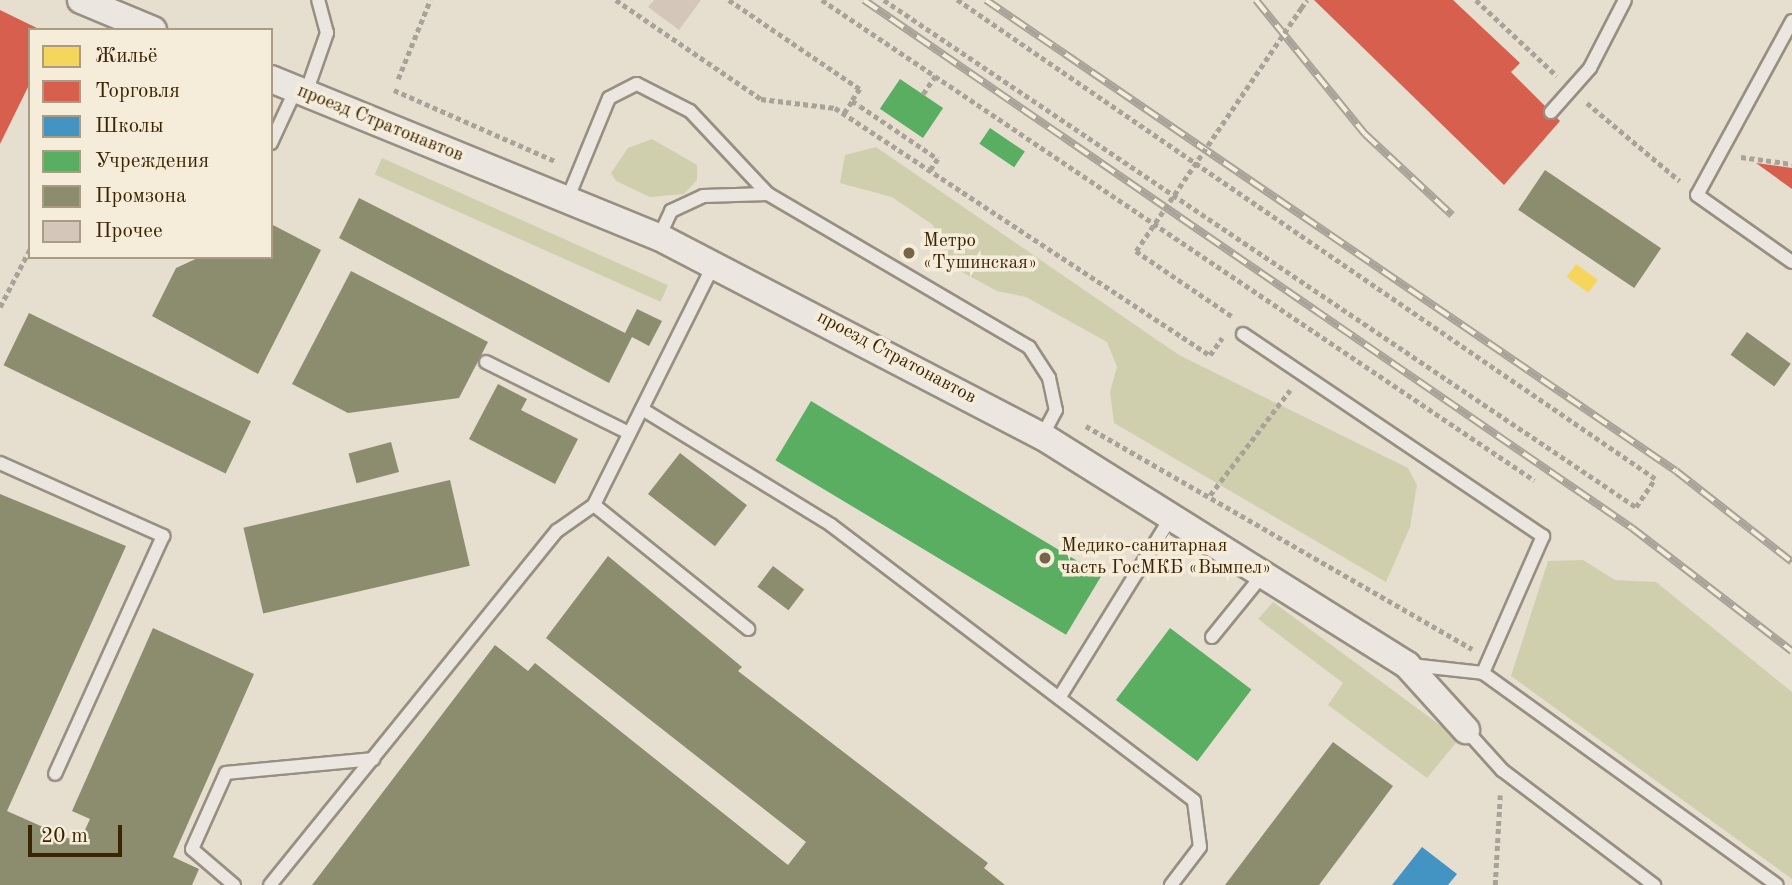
<!DOCTYPE html>
<meta charset="utf-8">
<style>
body{margin:0}
#map{position:relative;width:1792px;height:885px;overflow:hidden;background:#e6decf;font-family:"Old Standard TT",serif}
div>[style]{position:absolute}
.green>*{inset:0;background:#cfcfad;transform-origin:0 0}
.homes>*{inset:0;background:#f6d55c;transform-origin:0 0}
.shops>*{inset:0;background:#d6604d}
.schools>*{inset:0;background:#4393c3}
.public>*{inset:0;background:#5aae61;transform-origin:0 0}
.industry>*{inset:0;background:#8c8c6e;transform-origin:0 0}
.building>*{inset:0;background:#d4c7ba}
.path>*{height:4.5px;margin-top:-2.25px;transform-origin:0;background:repeating-linear-gradient(90deg,#a8a299 0 5px,transparent 0 8.5px)}
.roads{filter:drop-shadow(2px 0 #978f82) drop-shadow(-2px 0 #978f82) drop-shadow(0 2px #978f82) drop-shadow(0 -2px #978f82)}
.service>*{height:12px;margin:-6px;padding:0 6px;transform-origin:6px;border-radius:6px;background:#ebe7e0}
.minor>*{height:26px;margin:-13px;padding:0 13px;transform-origin:13px;border-radius:13px;background:#ebe7e0}
.rail>*{height:8px;margin-top:-4px;transform-origin:0;background:repeating-linear-gradient(90deg,#f5ecda 0 16px,#a8a299 0 32px);box-sizing:border-box;border-block:2px solid #a8a299}
.path-bridge>*{height:4.5px;margin-top:-2.25px;transform-origin:0;background:repeating-linear-gradient(90deg,#a8a299 0 5px,transparent 0 8.5px)}
.dots>*{width:19px;height:19px;translate:-50% -50%;box-sizing:border-box;border:4px solid #f5ecda;border-radius:50%}
span{translate:-50% -50%;white-space:nowrap;text-align:center;line-height:1.15;-webkit-text-stroke:7px #f5ecda;paint-order:stroke}
.street-label{font-size:19px;color:#3a2401}
.poi-label{font-size:19px;color:#3a2401}
.left{translate:0 -50%;text-align:left}
.legend{position:absolute;left:28px;top:28px;width:245px;height:231px;box-sizing:border-box;background:#f5ecda;border:2px solid #aa9c83;margin:0;padding:9px 12px;list-style:none;font-size:21px;color:#3a2401}
.legend li{display:flex;align-items:center;gap:14px;height:35px}
.legend b{width:35px;border:2px solid #aa9c83}
.scale{position:absolute;left:28px;top:825px;width:94px;height:32px;box-sizing:border-box;border:4px solid #3a2401;border-top:0;padding-left:9px;font-size:21px;line-height:24px;white-space:nowrap;color:#3a2401;-webkit-text-stroke:5px #f5ecda;paint-order:stroke}
</style>
<div id="map">
<div class="green">
<i style="clip-path:polygon(652px 139px,697px 165px,697px 180px,684px 194px,650px 197px,616px 181px,611px 173px,628px 148px)"></i>
<i style="clip-path:polygon(876px 147px,1179px 355px,1408px 468px,1417px 485px,1410px 527px,1386px 582px,1114px 423px,1110px 392px,1117px 367px,1107px 342px,1026px 297px,997px 291px,951px 266px,933px 225px,892px 197px,840px 183px,845px 155px)"></i>
<i style="left:382px;top:158px;width:313px;height:18px;rotate:24deg"></i>
<i style="clip-path:polygon(1583px 560px,1615px 580px,1656px 582px,1792px 692px,1792px 879px,1511px 676px,1548px 561px)"></i>
<i style="clip-path:polygon(1273px 602px,1459px 739px,1427px 778px,1328px 705px,1343px 683px,1258px 619px)"></i>
</div>
<div class="homes">
<i style="left:1576px;top:264px;width:27px;height:16px;rotate:36deg"></i>
</div>
<div class="shops">
<i style="clip-path:polygon(1314px 0,1453px 0,1520px 63px,1511px 72px,1560px 121px,1504px 185px)"></i>
<i style="clip-path:polygon(0 10px,41px 30px,30px 30px,30px 83px,0 144px)"></i>
<i style="clip-path:polygon(1756px 163px,1792px 168px,1792px 189px)"></i>
</div>
<div class="schools">
<i style="clip-path:polygon(1422px 847px,1457px 874px,1448px 885px,1392px 885px)"></i>
</div>
<div class="public">
<i style="left:900px;top:79px;width:52px;height:36px;rotate:34deg"></i>
<i style="left:990px;top:128px;width:42px;height:19px;rotate:34deg"></i>
<i style="left:811px;top:401px;width:339px;height:69px;rotate:31deg"></i>
<i style="left:1170px;top:628px;width:102px;height:90px;rotate:37deg"></i>
</div>
<div class="industry">
<i style="left:1545px;top:170px;width:140px;height:48px;rotate:34deg"></i>
<i style="clip-path:polygon(359px 198px,625px 333px,637px 309px,662px 321px,649px 346px,632px 337px,609px 383px,339px 238px)"></i>
<i style="clip-path:polygon(271px 224px,321px 250px,258px 374px,152px 316px,176px 268px,200px 257px,271px 257px)"></i>
<i style="clip-path:polygon(351px 271px,488px 342px,459px 398px,348px 413px,292px 384px)"></i>
<i style="left:29px;top:313px;width:247px;height:58px;rotate:26deg"></i>
<i style="left:1747px;top:332px;width:54px;height:28px;rotate:36deg"></i>
<i style="clip-path:polygon(498px 384px,527px 399px,521px 410px,578px 439px,555px 484px,469px 439px)"></i>
<i style="left:391px;top:442px;width:31px;height:44px;rotate:75deg"></i>
<i style="left:680px;top:453px;width:85px;height:52px;rotate:38deg"></i>
<i style="left:450px;top:480px;width:88px;height:212px;rotate:77deg"></i>
<i style="clip-path:polygon(0 494px,126px 546px,7px 811px,79px 843px,90px 819px,72px 811px,153px 628px,254px 674px,173px 857px,199px 869px,192px 885px,0 885px)"></i>
<i style="clip-path:polygon(608px 556px,742px 667px,738px 671px,988px 863px,984px 868px,1005px 885px,312px 885px,495px 645px,528px 671px,535px 663px,788px 865px,806px 842px,546px 638px)"></i>
<i style="left:773px;top:566px;width:39px;height:26px;rotate:37deg"></i>
<i style="clip-path:polygon(1333px 742px,1393px 786px,1319px 885px,1225px 885px)"></i>
</div>
<div class="building">
<i style="clip-path:polygon(654px 0,701px 0,679px 30px,648px 7px)"></i>
</div>
<div class="path">
<i style="left:616px;top:0;width:176px;rotate:34.3deg"></i>
<i style="left:761px;top:99px;width:75px;rotate:6.9deg"></i>
<i style="left:835px;top:108px;width:449px;rotate:33.4deg"></i>
<i style="left:1210px;top:355px;width:21px;rotate:-55deg"></i>
<i style="left:729px;top:0;width:158px;rotate:34.2deg"></i>
<i style="left:860px;top:89px;width:14px;rotate:124deg"></i>
<i style="left:822px;top:0;width:136px;rotate:33.9deg"></i>
<i style="left:884px;top:0;width:907px;rotate:33.99deg"></i>
<i style="left:1636px;top:507px;width:34px;rotate:-56deg"></i>
<i style="left:1655px;top:479px;width:847px;rotate:-145.54deg"></i>
<i style="left:1476px;top:0;width:111px;rotate:43.2deg"></i>
<i style="left:1301px;top:8px;width:10px;rotate:-53deg"></i>
<i style="left:398px;top:79px;width:85px;rotate:-67.9deg"></i>
<i style="left:394px;top:90px;width:176px;rotate:23.8deg"></i>
<i style="left:923px;top:94px;width:22px;rotate:-56deg"></i>
<i style="left:935px;top:76px;width:723px;rotate:34deg"></i>
<i style="left:1587px;top:103px;width:121px;rotate:40deg"></i>
<i style="left:844px;top:113px;width:14px;rotate:-56deg"></i>
<i style="left:852px;top:101px;width:9px;rotate:32deg"></i>
<i style="left:860px;top:106px;width:94px;rotate:34.2deg"></i>
<i style="left:938px;top:159px;width:14px;rotate:124deg"></i>
<i style="left:1741px;top:157px;width:51px;rotate:7.8deg"></i>
<i style="left:1136px;top:251px;width:117px;rotate:34.2deg"></i>
<i style="left:0;top:307px;width:65px;rotate:-62.7deg"></i>
<i style="left:1086px;top:426px;width:446px;rotate:30deg"></i>
<i style="left:1210px;top:495px;width:132px;rotate:-52.7deg"></i>
<i style="left:1495px;top:885px;width:90px;rotate:-86.8deg"></i>
</div>
<div class="roads">
<div class="service">
<i style="left:1792px;top:21px;width:198px;rotate:118.6deg"></i>
<i style="left:1697px;top:195px;width:116px;rotate:35.2deg"></i>
<i style="left:306px;top:93px;width:64px;rotate:-70.7deg"></i>
<i style="left:327px;top:33px;width:34px;rotate:-105deg"></i>
<i style="left:1551px;top:112px;width:59px;rotate:-48.4deg"></i>
<i style="left:1590px;top:68px;width:76px;rotate:-62.8deg"></i>
<i style="left:271px;top:143px;width:60px;rotate:-65.2deg"></i>
<i style="left:567px;top:200px;width:110px;rotate:-67.6deg"></i>
<i style="left:609px;top:98px;width:31px;rotate:-27deg"></i>
<i style="left:637px;top:84px;width:59px;rotate:27deg"></i>
<i style="left:690px;top:111px;width:114px;rotate:46.8deg"></i>
<i style="left:768px;top:194px;width:303px;rotate:30.4deg"></i>
<i style="left:1029px;top:347px;width:37px;rotate:57deg"></i>
<i style="left:1049px;top:378px;width:33px;rotate:78deg"></i>
<i style="left:1056px;top:410px;width:30px;rotate:118deg"></i>
<i style="left:659px;top:237px;width:29px;rotate:-65deg"></i>
<i style="left:671px;top:211px;width:35px;rotate:-25deg"></i>
<i style="left:703px;top:196px;width:65px;rotate:-1.8deg"></i>
<i style="left:714px;top:264px;width:269px;rotate:116.5deg"></i>
<i style="left:594px;top:505px;width:198px;rotate:38.8deg"></i>
<i style="left:1243px;top:334px;width:362px;rotate:34deg"></i>
<i style="left:1543px;top:536px;width:150px;rotate:113.7deg"></i>
<i style="left:486px;top:362px;width:160px;rotate:26.4deg"></i>
<i style="left:642px;top:409px;width:222px;rotate:31.5deg"></i>
<i style="left:831px;top:525px;width:456px;rotate:37.2deg"></i>
<i style="left:1194px;top:801px;width:46px;rotate:82.6deg"></i>
<i style="left:1200px;top:847px;width:48px;rotate:127.3deg"></i>
<i style="left:0;top:463px;width:179px;rotate:24.1deg"></i>
<i style="left:163px;top:536px;width:261px;rotate:114.4deg"></i>
<i style="left:1212px;top:637px;width:82px;rotate:-50.9deg"></i>
<i style="left:1411px;top:665px;width:72px;rotate:6.3deg"></i>
<i style="left:1483px;top:673px;width:362px;rotate:35.8deg"></i>
<i style="left:1059px;top:698px;width:216px;rotate:-58.2deg"></i>
<i style="left:1466px;top:730px;width:54px;rotate:48deg"></i>
<i style="left:1502px;top:770px;width:191px;rotate:37.1deg"></i>
<i style="left:234px;top:885px;width:55px;rotate:-139.4deg"></i>
<i style="left:192px;top:849px;width:83px;rotate:-65.9deg"></i>
<i style="left:226px;top:773px;width:148px;rotate:-5.4deg"></i>
<i style="left:270px;top:885px;width:456px;rotate:-51deg"></i>
<i style="left:557px;top:531px;width:45px;rotate:-35.1deg"></i>
</div>
<div class="minor">
<i style="left:81px;top:0;width:78px;rotate:22.6deg"></i>
<i style="left:271px;top:79px;width:419px;rotate:22.2deg"></i>
<i style="left:659px;top:237px;width:432px;rotate:27.5deg"></i>
<i style="left:1042px;top:436px;width:431px;rotate:32.1deg"></i>
<i style="left:1407px;top:665px;width:88px;rotate:47.8deg"></i>
</div>
</div>
<div class="rail">
<i style="left:864px;top:0;width:932px;rotate:34.51deg"></i>
<i style="left:1632px;top:528px;width:202px;rotate:37.6deg"></i>
<i style="left:986px;top:0;width:835px;rotate:34.32deg"></i>
<i style="left:1676px;top:471px;width:147px;rotate:38.1deg"></i>
<i style="left:1256px;top:0;width:173px;rotate:50.9deg"></i>
<i style="left:1365px;top:134px;width:119px;rotate:43deg"></i>
</div>
<div class="path-bridge">
<i style="left:1136px;top:251px;width:294px;rotate:-55.8deg"></i>
</div>
<div class="dots">
<i style="left:909px;top:253px;background:#766549"></i>
<i style="left:1045px;top:558px;background:#766549"></i>
</div>
<div class="street-label">
<span style="left:380px;top:124px;rotate:22deg">проезд Стратонавтов</span>
<span style="left:896px;top:358px;rotate:28deg">проезд Стратонавтов</span>
</div>
<div class="poi-label">
<span class="left" style="left:923px;top:253px">Метро<br>«Тушинская»</span>
<span class="left" style="left:1061px;top:558px">Медико-санитарная<br>часть ГосМКБ «Вымпел»</span>
</div>
<ul class="legend">
<li><b style="height:19px;background:#f6d55c"></b>Жильё</li>
<li><b style="height:19px;background:#d6604d"></b>Торговля</li>
<li><b style="height:19px;background:#4393c3"></b>Школы</li>
<li><b style="height:19px;background:#5aae61"></b>Учреждения</li>
<li><b style="height:19px;background:#8c8c6e"></b>Промзона</li>
<li><b style="height:19px;background:#d4c7ba"></b>Прочее</li>
</ul>
<div class="scale">20 m</div>
</div>
